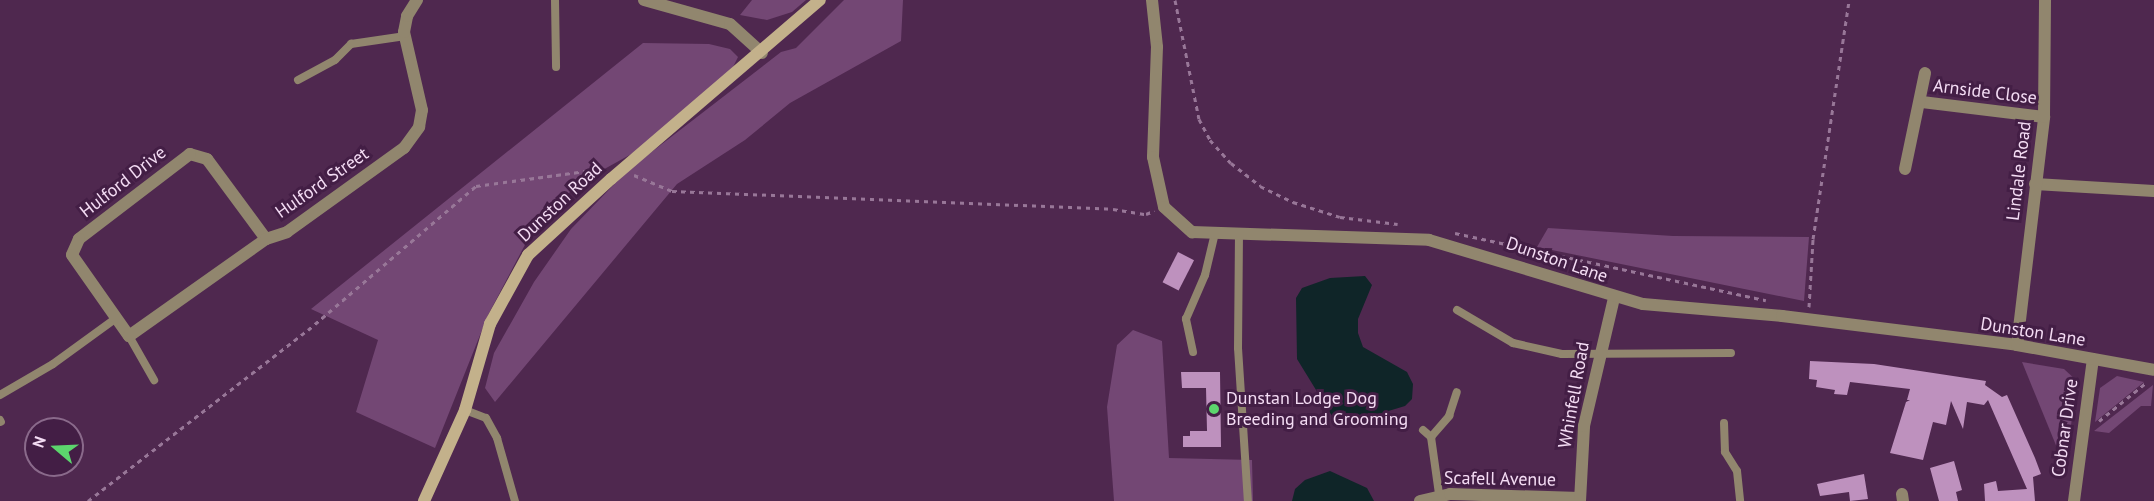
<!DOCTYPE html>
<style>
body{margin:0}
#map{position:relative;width:2154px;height:501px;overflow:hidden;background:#4f284f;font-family:"PT Sans",sans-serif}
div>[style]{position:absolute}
.green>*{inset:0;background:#734774}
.water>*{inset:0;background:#0f2528}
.building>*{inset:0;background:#be91be;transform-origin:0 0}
.path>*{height:3px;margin-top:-1.5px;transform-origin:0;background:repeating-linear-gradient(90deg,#987798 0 4.5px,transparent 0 9px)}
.service>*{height:8px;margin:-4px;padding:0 4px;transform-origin:4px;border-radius:4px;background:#91866e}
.minor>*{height:12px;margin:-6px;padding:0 6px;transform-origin:6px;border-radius:6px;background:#91866e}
.tertiary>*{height:12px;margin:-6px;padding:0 6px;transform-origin:6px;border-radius:6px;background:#91866e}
.secondary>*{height:12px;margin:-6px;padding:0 6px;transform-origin:6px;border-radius:6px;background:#c3b18b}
.dots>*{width:16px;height:16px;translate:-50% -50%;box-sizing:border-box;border:3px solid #431e45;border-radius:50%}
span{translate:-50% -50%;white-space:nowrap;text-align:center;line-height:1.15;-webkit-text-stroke:6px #431e45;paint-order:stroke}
.street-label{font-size:18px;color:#f4dcf4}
.poi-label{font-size:18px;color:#f4dcf4}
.left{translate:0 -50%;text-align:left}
.north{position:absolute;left:24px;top:417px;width:60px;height:60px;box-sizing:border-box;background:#431e45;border:2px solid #8a6a8b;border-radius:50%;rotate:289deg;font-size:16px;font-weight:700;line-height:24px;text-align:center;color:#f4dcf4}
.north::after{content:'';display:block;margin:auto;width:21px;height:27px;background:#5cd56d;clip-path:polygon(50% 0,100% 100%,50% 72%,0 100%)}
</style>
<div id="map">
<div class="green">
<i style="clip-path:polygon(752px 0,806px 0,792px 12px,767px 20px,740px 15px)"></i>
<i style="clip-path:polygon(844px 0,903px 0,901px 41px,790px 103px,745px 140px,677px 184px,495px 402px,485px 388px,494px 353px,534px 282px,571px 229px,627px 171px,781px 52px,796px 48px)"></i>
<i style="clip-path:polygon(643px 43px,709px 44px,730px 49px,738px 57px,730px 73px,635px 152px,581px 182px,537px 222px,488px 315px,435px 448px,356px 412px,378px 340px,311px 309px)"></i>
<i style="clip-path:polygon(1548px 228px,1673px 236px,1809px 237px,1804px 301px,1537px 247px)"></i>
<i style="clip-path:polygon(1133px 330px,1162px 341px,1169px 458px,1252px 460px,1253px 501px,1114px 501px,1107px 407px,1117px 345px)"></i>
<i style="clip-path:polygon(2022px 362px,2064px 369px,2077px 381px,2066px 462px,2062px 460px)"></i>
<i style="clip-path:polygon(2117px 376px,2144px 382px,2095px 422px,2100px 388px)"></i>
<i style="clip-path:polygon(2153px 385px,2151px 406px,2141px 406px,2109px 433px,2094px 431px)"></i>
</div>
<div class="water">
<i style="clip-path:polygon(1365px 276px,1372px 285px,1358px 319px,1358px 333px,1363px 347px,1407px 372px,1413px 384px,1412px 399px,1405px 406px,1342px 425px,1332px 416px,1297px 359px,1296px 298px,1302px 288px,1330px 278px)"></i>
<i style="clip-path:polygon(1330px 471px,1367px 488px,1374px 501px,1292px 501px,1295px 489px,1305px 480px)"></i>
</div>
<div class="building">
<i style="left:1178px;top:252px;width:18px;height:34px;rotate:27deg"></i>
<i style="clip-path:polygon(1810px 361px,1874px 364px,1986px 381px,1985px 385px,2002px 397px,2007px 395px,2035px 458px,2041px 474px,2033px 477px,2035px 501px,1985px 501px,1984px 484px,1996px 481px,1998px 491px,2027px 489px,1988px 400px,1984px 405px,1967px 402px,1963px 429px,1951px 401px,1946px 425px,1933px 422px,1923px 460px,1890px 453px,1906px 402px,1910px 400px,1907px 400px,1910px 389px,1850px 382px,1847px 395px,1834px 394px,1835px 390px,1816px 387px,1817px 380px,1809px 379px)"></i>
<i style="clip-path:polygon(1181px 372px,1220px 372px,1221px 447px,1183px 447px,1183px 436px,1190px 436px,1190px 431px,1207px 431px,1206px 388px,1182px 388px)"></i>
<i style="clip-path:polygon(1954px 461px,1962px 490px,1956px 492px,1958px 501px,1939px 501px,1930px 468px)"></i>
<i style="clip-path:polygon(1864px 474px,1868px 499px,1850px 501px,1849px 492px,1820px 496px,1817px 484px)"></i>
</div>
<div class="path">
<i style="left:1175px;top:0;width:121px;rotate:78.6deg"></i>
<i style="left:1199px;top:119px;width:24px;rotate:62deg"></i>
<i style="left:1210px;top:140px;width:31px;rotate:48deg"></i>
<i style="left:1231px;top:163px;width:37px;rotate:38deg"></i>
<i style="left:1260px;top:186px;width:37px;rotate:26deg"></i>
<i style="left:1293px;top:202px;width:49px;rotate:17.7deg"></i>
<i style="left:1340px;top:217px;width:58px;rotate:6.9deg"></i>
<i style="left:634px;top:175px;width:41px;rotate:22.8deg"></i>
<i style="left:672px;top:191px;width:441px;rotate:2.3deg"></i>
<i style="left:1113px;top:209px;width:33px;rotate:9deg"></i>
<i style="left:1146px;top:214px;width:9px;rotate:-21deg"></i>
<i style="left:1455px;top:233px;width:318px;rotate:12.2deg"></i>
<i style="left:1809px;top:307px;width:68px;rotate:-86.6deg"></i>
<i style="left:1813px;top:239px;width:242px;rotate:-81.4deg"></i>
<i style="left:2099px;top:421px;width:62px;rotate:-39.1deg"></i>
<i style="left:88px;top:501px;width:279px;rotate:-37.9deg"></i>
<i style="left:308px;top:330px;width:221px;rotate:-40.6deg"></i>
<i style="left:476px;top:186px;width:111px;rotate:-7.8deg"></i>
<i style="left:586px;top:171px;width:12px;rotate:14deg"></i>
</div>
<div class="service">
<i style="left:555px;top:0;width:67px;rotate:89.1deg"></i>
<i style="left:298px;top:80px;width:42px;rotate:-28.4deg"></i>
<i style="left:335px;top:60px;width:23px;rotate:-45deg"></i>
<i style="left:351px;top:44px;width:55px;rotate:-8.4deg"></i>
<i style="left:1239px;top:234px;width:114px;rotate:90.5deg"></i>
<i style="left:1238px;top:348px;width:153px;rotate:86.3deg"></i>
<i style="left:1457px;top:310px;width:65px;rotate:30.5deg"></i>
<i style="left:1513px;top:343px;width:50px;rotate:12.7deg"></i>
<i style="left:1562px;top:354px;width:169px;rotate:-0.3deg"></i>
<i style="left:129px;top:336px;width:51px;rotate:60.4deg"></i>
<i style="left:1193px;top:352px;width:34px;rotate:-102deg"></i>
<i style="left:1186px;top:319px;width:48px;rotate:-66.6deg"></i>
<i style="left:1205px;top:275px;width:43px;rotate:-76.6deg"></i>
<i style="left:0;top:395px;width:61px;rotate:-30.3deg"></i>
<i style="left:53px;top:364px;width:77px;rotate:-36deg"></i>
<i style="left:465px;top:410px;width:22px;rotate:21deg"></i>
<i style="left:486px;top:418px;width:23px;rotate:61deg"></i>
<i style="left:497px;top:438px;width:66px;rotate:74.1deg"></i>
<i style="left:0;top:420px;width:2px;rotate:63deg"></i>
<i style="left:1724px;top:423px;width:29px;rotate:88deg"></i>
<i style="left:1725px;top:452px;width:22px;rotate:58deg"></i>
<i style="left:1737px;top:471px;width:30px;rotate:84deg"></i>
<i style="left:1423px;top:430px;width:11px;rotate:41deg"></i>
<i style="left:1431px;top:437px;width:58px;rotate:82deg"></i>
<i style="left:1431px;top:437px;width:28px;rotate:-49deg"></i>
<i style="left:1449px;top:416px;width:25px;rotate:-72deg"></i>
</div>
<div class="minor">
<i style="left:644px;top:0;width:89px;rotate:15.6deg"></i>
<i style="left:730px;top:24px;width:43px;rotate:42.2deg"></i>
<i style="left:1922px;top:102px;width:123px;rotate:7deg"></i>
<i style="left:1905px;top:169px;width:98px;rotate:-78.2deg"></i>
<i style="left:2035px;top:184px;width:119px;rotate:3.4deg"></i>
<i style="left:266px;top:239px;width:99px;rotate:-126.4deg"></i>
<i style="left:207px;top:159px;width:18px;rotate:-164deg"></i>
<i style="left:190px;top:154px;width:140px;rotate:142.6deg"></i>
<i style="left:79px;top:239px;width:17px;rotate:114deg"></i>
<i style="left:72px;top:255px;width:99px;rotate:54.9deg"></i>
<i style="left:129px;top:336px;width:168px;rotate:-35.3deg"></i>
<i style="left:266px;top:239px;width:22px;rotate:-18deg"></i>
<i style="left:287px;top:232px;width:144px;rotate:-35.7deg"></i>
<i style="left:404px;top:148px;width:26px;rotate:-54deg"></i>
<i style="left:419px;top:127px;width:17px;rotate:-80deg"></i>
<i style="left:422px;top:110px;width:80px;rotate:-103deg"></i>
<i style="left:404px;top:32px;width:16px;rotate:-79deg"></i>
<i style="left:407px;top:16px;width:19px;rotate:-58deg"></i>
<i style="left:2017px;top:345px;width:230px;rotate:-83.2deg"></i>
<i style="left:2044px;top:117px;width:117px;rotate:-89.5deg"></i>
<i style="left:1902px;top:494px;width:7px;rotate:82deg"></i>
<i style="left:1420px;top:501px;width:31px;rotate:-13deg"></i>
<i style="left:1450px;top:494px;width:130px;rotate:1.8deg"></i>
<i style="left:1580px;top:501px;width:75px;rotate:-86.9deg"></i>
<i style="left:1584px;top:426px;width:131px;rotate:-76.8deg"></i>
<i style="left:2074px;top:501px;width:143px;rotate:-82.4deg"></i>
</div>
<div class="tertiary">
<i style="left:1152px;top:0;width:47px;rotate:83.9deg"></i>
<i style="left:1157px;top:47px;width:110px;rotate:92.1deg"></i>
<i style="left:1153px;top:157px;width:51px;rotate:77.6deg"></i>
<i style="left:1164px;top:207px;width:38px;rotate:42deg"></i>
<i style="left:1192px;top:232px;width:237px;rotate:1.9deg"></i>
<i style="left:1429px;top:240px;width:223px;rotate:16.7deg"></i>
<i style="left:1643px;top:304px;width:140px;rotate:4.9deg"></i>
<i style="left:1782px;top:316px;width:237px;rotate:7deg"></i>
<i style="left:2017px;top:345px;width:139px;rotate:10.3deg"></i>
</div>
<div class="secondary">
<i style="left:424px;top:501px;width:100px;rotate:-65.7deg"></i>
<i style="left:465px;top:410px;width:90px;rotate:-73.8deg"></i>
<i style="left:490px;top:324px;width:79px;rotate:-61.2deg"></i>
<i style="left:528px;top:255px;width:113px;rotate:-42.5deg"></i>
<i style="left:611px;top:179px;width:275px;rotate:-40.6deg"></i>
</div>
<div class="dots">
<i style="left:1214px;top:409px;background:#5cd56d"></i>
</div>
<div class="street-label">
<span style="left:1985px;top:92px;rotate:7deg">Arnside Close</span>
<span style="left:2019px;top:171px;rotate:-83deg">Lindale Road</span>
<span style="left:123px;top:182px;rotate:-38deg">Hulford Drive</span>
<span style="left:322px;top:183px;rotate:-35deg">Hulford Street</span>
<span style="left:560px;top:202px;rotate:-43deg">Dunston Road</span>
<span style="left:1557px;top:260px;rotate:19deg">Dunston Lane</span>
<span style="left:2033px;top:332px;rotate:9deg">Dunston Lane</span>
<span style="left:1574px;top:395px;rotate:-80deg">Whinfell Road</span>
<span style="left:2065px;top:428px;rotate:-82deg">Cobnar Drive</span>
<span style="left:1500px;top:479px;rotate:1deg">Scafell Avenue</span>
</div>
<div class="poi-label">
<span class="left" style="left:1226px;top:409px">Dunstan Lodge Dog<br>Breeding and Grooming</span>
</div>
<div class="north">N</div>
</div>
